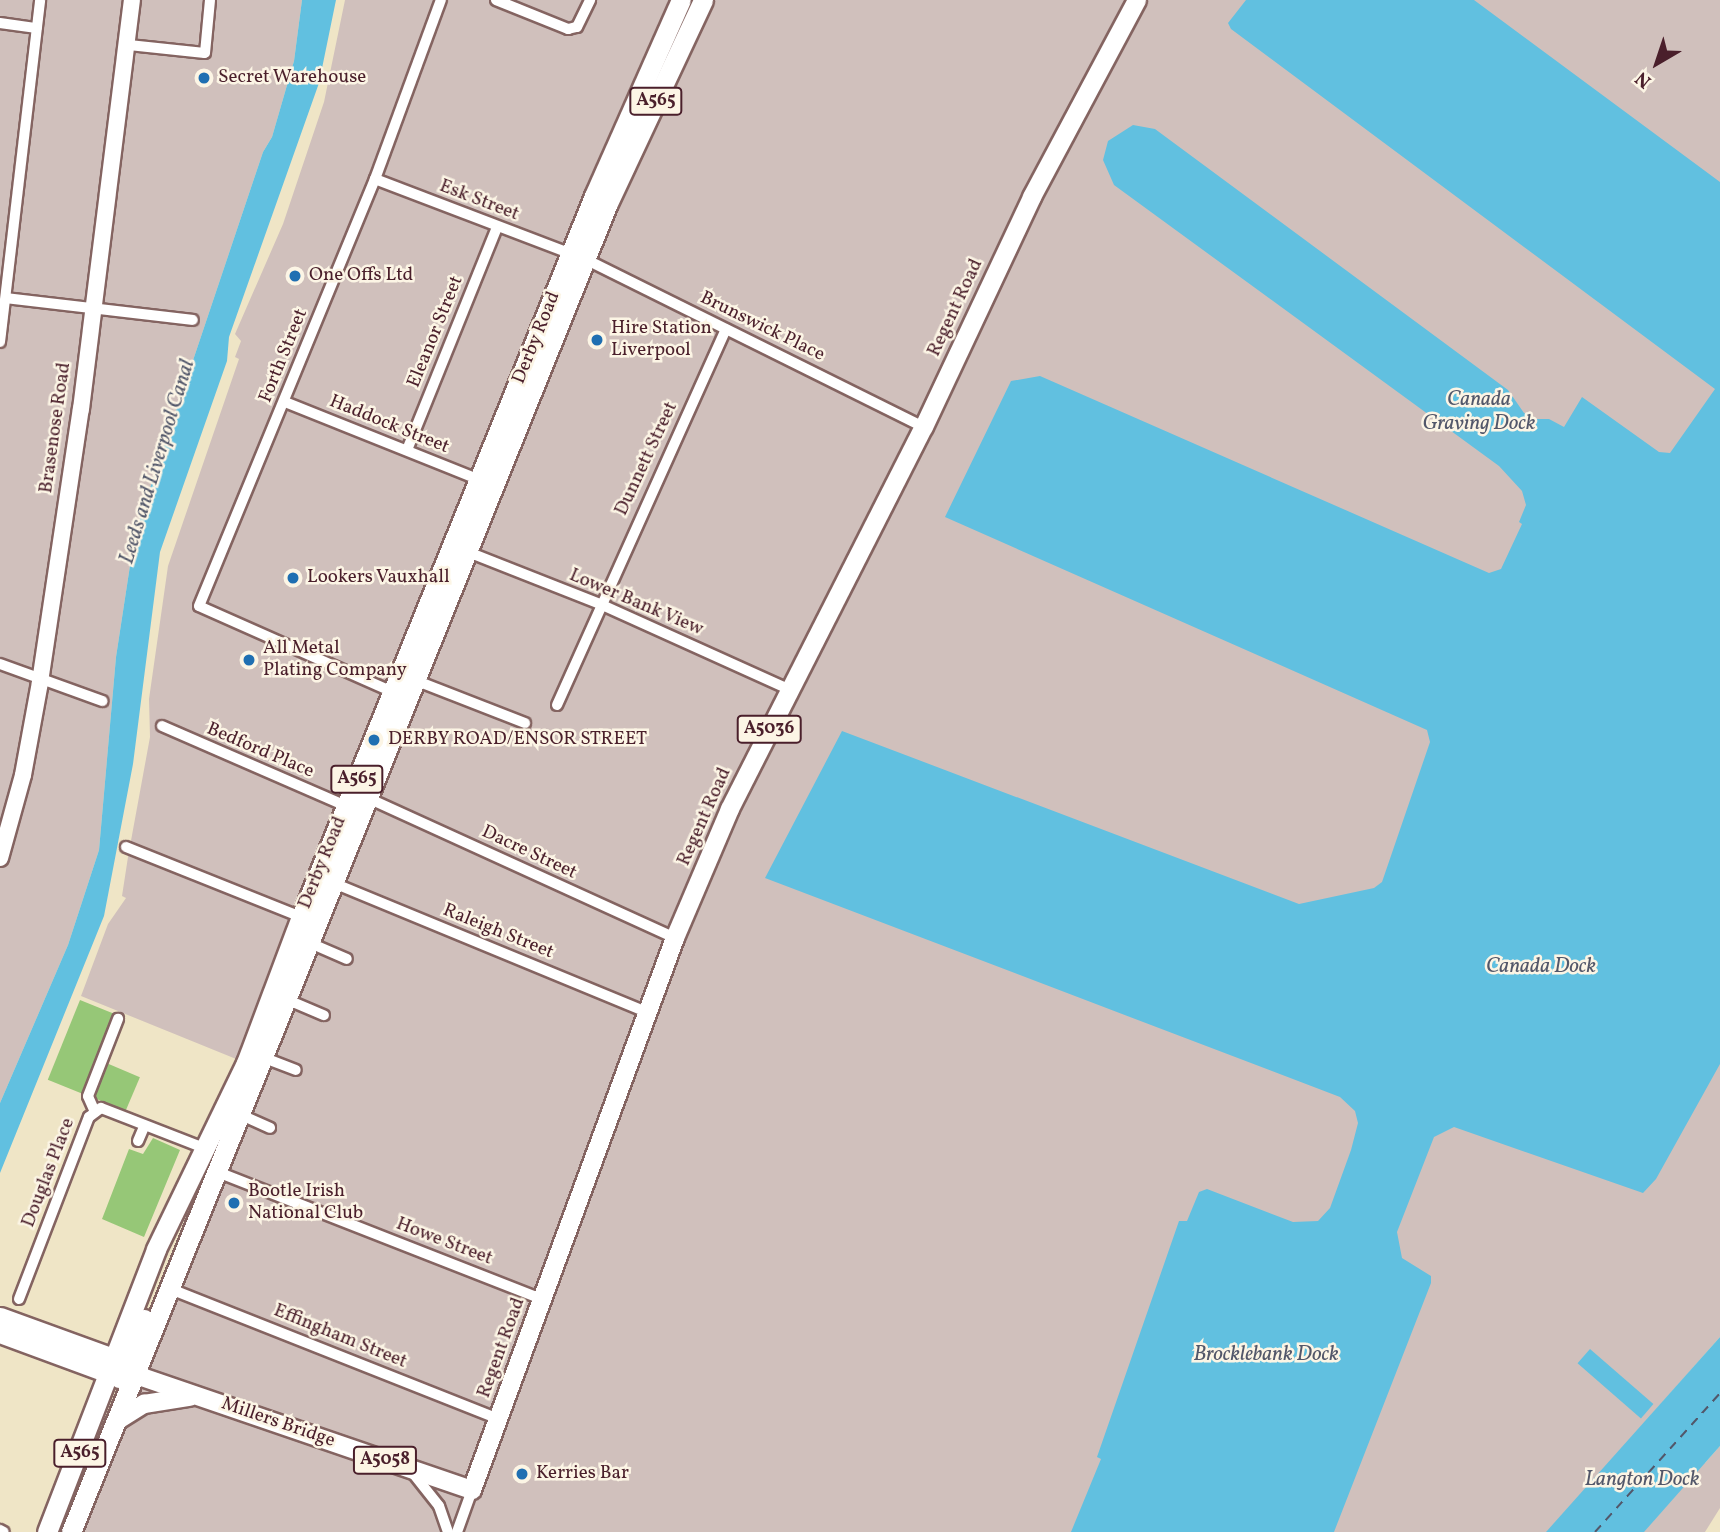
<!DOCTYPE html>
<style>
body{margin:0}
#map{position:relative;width:1720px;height:1532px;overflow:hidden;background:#efe5c6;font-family:Vollkorn,serif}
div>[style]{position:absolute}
.industrial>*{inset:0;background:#d0c0bc}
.green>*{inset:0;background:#96c777;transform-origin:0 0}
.water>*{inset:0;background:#61c0e0;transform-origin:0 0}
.ferry>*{height:2px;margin-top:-1px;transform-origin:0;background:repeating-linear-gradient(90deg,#52576a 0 9px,transparent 0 16px)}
.roads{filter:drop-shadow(2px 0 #846461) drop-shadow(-2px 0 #846461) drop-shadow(0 2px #846461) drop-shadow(0 -2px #846461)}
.minor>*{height:10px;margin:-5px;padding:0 5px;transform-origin:5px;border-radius:5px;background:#fff}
.secondary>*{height:16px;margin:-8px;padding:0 8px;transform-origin:8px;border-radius:8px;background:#fff}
.primary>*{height:18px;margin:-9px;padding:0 9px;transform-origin:9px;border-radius:9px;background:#fff}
.trunk>*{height:19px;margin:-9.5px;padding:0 9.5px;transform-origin:9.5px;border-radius:9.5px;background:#fff}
.dots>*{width:19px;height:19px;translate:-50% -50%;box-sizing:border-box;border:4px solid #fcf5e5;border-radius:50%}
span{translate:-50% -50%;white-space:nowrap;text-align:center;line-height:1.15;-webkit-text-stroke:5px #fcf5e5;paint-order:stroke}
.shield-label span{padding:2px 5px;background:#fcf5e5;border:2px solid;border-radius:5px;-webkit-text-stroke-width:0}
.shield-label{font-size:18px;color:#4a1f2b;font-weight:700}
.poi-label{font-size:19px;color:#4a1f2b}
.left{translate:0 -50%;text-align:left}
.street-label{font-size:19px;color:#4a1f2b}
.water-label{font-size:21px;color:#52576a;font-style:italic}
.north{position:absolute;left:1622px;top:28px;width:70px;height:70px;-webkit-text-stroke:5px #fcf5e5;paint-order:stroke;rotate:219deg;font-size:19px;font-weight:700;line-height:28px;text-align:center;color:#4a1f2b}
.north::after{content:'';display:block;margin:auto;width:24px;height:32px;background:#4a1f2b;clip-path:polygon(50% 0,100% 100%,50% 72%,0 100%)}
</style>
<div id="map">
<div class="industrial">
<i style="clip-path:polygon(0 0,302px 0,294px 61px,272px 137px,263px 152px,135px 533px,116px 657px,99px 850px,68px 945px,0 1103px)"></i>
<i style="clip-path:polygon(345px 0,681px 0,246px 1063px,81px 996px,108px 924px,126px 898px,122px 896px,128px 857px,150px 737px,149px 699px,168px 566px,239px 359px,235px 357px,241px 341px,235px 334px,283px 224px,324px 102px)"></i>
<i style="clip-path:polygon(703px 0,1720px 0,1720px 1337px,1651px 1415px,1705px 1463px,1720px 1446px,1720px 1508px,1705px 1532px,71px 1532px,366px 808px)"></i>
</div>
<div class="green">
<i style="left:80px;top:1000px;width:38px;height:86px;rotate:22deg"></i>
<i style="left:104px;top:1062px;width:39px;height:37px;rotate:23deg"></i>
<i style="clip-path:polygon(153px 1138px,180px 1150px,144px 1237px,102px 1219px,129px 1149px,143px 1154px)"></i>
</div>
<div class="water">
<i style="clip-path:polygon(302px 0,336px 0,319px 83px,229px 337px,227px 361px,160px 552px,133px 764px,104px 916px,0 1173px,0 1103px,68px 945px,99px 850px,116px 657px,135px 533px,263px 152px,272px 137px,294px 61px)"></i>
<i style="clip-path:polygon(1246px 0,1474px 0,1720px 182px,1720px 1064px,1656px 1179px,1643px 1193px,1454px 1127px,1434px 1137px,1397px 1232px,1402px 1258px,1431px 1276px,1431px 1283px,1334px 1532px,1071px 1532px,1101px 1459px,1097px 1457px,1179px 1221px,1187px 1221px,1199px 1192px,1207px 1189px,1293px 1222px,1318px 1221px,1330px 1208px,1351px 1150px,1358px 1123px,1355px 1111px,1340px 1097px,765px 878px,842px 731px,1299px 904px,1374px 888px,1382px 882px,1430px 742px,1427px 730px,945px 517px,1011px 381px,1040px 376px,1489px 573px,1501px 569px,1522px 524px,1519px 522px,1526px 505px,1522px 491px,1499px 466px,1114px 185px,1103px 160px,1108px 141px,1133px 125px,1155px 129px,1508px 390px,1524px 413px,1535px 419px,1549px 419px,1564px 427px,1582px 397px,1659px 452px,1670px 453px,1715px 389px,1231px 29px,1228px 23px)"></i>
<i style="clip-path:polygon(1720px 1337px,1720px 1446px,1644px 1532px,1546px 1532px)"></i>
<i style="left:1590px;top:1349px;width:84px;height:19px;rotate:41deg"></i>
</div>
<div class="ferry">
<i style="left:1595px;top:1532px;width:187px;rotate:-48deg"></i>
</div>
<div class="roads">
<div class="minor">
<i style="left:496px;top:0;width:78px;rotate:21.9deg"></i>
<i style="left:568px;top:29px;width:9px;rotate:-13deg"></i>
<i style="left:577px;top:27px;width:30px;rotate:-64deg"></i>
<i style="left:0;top:23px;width:37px;rotate:8deg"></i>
<i style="left:129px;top:45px;width:76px;rotate:6deg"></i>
<i style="left:205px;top:53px;width:53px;rotate:-84.6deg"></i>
<i style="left:375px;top:179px;width:210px;rotate:20.9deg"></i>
<i style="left:585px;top:259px;width:378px;rotate:26.4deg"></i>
<i style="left:6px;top:298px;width:188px;rotate:6.7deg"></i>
<i style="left:0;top:342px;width:344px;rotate:-83.3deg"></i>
<i style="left:285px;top:402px;width:210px;rotate:21.8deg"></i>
<i style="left:407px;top:450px;width:240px;rotate:-68deg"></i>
<i style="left:468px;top:552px;width:142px;rotate:21.5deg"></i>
<i style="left:600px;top:604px;width:206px;rotate:24.3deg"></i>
<i style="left:0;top:664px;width:109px;rotate:19.9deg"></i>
<i style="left:417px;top:681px;width:116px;rotate:21.3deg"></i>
<i style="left:395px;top:693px;width:214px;rotate:-156.1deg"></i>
<i style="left:199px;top:606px;width:462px;rotate:-67.6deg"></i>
<i style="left:375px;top:179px;width:191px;rotate:-69.8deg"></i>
<i style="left:557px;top:705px;width:412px;rotate:-65.8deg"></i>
<i style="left:162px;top:726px;width:201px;rotate:23.5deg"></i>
<i style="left:370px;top:799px;width:335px;rotate:24.5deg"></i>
<i style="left:126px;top:847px;width:188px;rotate:21.8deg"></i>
<i style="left:336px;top:884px;width:336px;rotate:22.4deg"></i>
<i style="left:310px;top:943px;width:40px;rotate:23.4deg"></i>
<i style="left:288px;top:1000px;width:39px;rotate:23deg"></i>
<i style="left:262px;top:1057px;width:36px;rotate:21deg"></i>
<i style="left:95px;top:1112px;width:17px;rotate:-114deg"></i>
<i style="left:88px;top:1096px;width:83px;rotate:-68.7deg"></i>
<i style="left:239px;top:1114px;width:34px;rotate:24deg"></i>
<i style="left:138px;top:1141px;width:15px;rotate:-67deg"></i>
<i style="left:215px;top:1171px;width:351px;rotate:21.4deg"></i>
<i style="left:168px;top:1288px;width:356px;rotate:21.6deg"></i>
<i style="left:19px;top:1299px;width:195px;rotate:-69deg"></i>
<i style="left:89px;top:1117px;width:15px;rotate:-37deg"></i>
<i style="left:101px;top:1108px;width:110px;rotate:21.2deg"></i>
<i style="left:412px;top:1472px;width:43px;rotate:51.5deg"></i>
<i style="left:439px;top:1506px;width:28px;rotate:71deg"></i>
<i style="left:0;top:1530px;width:4px;rotate:27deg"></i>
<i style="left:457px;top:1532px;width:45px;rotate:-70.3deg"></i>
</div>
<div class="secondary">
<i style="left:0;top:858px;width:86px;rotate:-74.5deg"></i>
<i style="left:23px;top:775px;width:95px;rotate:-79.6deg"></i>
<i style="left:40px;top:682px;width:276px;rotate:-81.5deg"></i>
<i style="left:81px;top:409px;width:412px;rotate:-82.9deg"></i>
</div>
<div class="primary">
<i style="left:136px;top:1375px;width:355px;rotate:18.9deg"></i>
<i style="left:472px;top:1490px;width:588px;rotate:-69.81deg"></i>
<i style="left:675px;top:938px;width:140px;rotate:-66.9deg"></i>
<i style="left:730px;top:809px;width:428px;rotate:-63.1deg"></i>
<i style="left:924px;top:427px;width:254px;rotate:-64.8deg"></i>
<i style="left:1032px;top:197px;width:223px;rotate:-61.9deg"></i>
<i style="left:118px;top:1420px;width:31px;rotate:-32deg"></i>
<i style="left:144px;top:1404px;width:46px;rotate:-8.8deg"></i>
</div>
<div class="trunk">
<i style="left:0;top:1317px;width:120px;rotate:19.9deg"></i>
<i style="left:113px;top:1358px;width:11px;rotate:49deg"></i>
<i style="left:0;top:1333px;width:115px;rotate:20.3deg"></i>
<i style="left:108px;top:1373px;width:9px;rotate:-13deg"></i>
<i style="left:119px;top:1378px;width:64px;rotate:-67deg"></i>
<i style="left:47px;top:1532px;width:303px;rotate:-68.9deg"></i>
<i style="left:156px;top:1249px;width:207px;rotate:-64.2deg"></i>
<i style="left:246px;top:1063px;width:156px;rotate:-69.4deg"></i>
<i style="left:301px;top:917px;width:778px;rotate:-67.88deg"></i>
<i style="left:594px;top:196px;width:214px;rotate:-66.1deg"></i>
<i style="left:71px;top:1532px;width:1433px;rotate:-68deg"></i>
<i style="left:608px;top:203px;width:224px;rotate:-64.9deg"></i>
</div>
</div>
<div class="dots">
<i style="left:204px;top:78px;background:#1f6fb2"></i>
<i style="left:295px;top:276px;background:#1f6fb2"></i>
<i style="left:597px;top:340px;background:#1f6fb2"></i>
<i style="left:293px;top:578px;background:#1f6fb2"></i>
<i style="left:249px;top:660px;background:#1f6fb2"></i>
<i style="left:374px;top:740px;background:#1f6fb2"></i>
<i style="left:234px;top:1203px;background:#1f6fb2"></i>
<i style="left:522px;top:1474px;background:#1f6fb2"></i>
</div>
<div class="shield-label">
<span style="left:656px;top:101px">A565</span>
<span style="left:769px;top:729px">A5036</span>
<span style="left:357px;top:779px">A565</span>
<span style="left:80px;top:1453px">A565</span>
<span style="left:385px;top:1460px">A5058</span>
</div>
<div class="poi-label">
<span class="left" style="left:218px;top:78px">Secret Warehouse</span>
<span class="left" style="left:309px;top:276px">One Offs Ltd</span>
<span class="left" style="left:611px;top:340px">Hire Station<br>Liverpool</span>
<span class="left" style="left:307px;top:578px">Lookers Vauxhall</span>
<span class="left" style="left:263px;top:660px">All Metal<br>Plating Company</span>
<span class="left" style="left:388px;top:740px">DERBY ROAD/ENSOR STREET</span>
<span class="left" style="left:248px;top:1203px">Bootle Irish<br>National Club</span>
<span class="left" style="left:536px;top:1474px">Kerries Bar</span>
</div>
<div class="street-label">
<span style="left:479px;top:201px;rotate:21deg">Esk Street</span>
<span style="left:956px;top:308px;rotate:-65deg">Regent Road</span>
<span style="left:762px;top:327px;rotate:26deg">Brunswick Place</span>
<span style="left:436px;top:332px;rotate:-68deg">Eleanor Street</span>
<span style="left:537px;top:338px;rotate:-68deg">Derby Road</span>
<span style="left:284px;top:356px;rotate:-68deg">Forth Street</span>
<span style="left:389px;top:425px;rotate:22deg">Haddock Street</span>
<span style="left:56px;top:428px;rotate:-82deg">Brasenose Road</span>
<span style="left:647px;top:459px;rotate:-65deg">Dunnett Street</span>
<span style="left:636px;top:603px;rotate:23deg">Lower Bank View</span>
<span style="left:260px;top:751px;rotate:23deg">Bedford Place</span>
<span style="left:705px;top:817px;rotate:-66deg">Regent Road</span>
<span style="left:529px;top:853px;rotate:25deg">Dacre Street</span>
<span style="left:323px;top:863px;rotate:-68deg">Derby Road</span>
<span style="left:498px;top:932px;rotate:22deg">Raleigh Street</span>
<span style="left:49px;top:1173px;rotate:-69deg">Douglas Place</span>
<span style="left:444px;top:1242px;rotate:21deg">Howe Street</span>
<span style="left:340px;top:1337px;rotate:22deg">Effingham Street</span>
<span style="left:502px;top:1348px;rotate:-70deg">Regent Road</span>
<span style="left:278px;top:1423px;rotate:19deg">Millers Bridge</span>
</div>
<div class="water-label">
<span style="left:1479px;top:412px">Canada<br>Graving Dock</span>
<span style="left:158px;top:462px;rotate:-73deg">Leeds and Liverpool Canal</span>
<span style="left:1541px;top:967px">Canada Dock</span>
<span style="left:1266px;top:1355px">Brocklebank Dock</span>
<span style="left:1642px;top:1480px">Langton Dock</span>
</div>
<div class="north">N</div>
</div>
